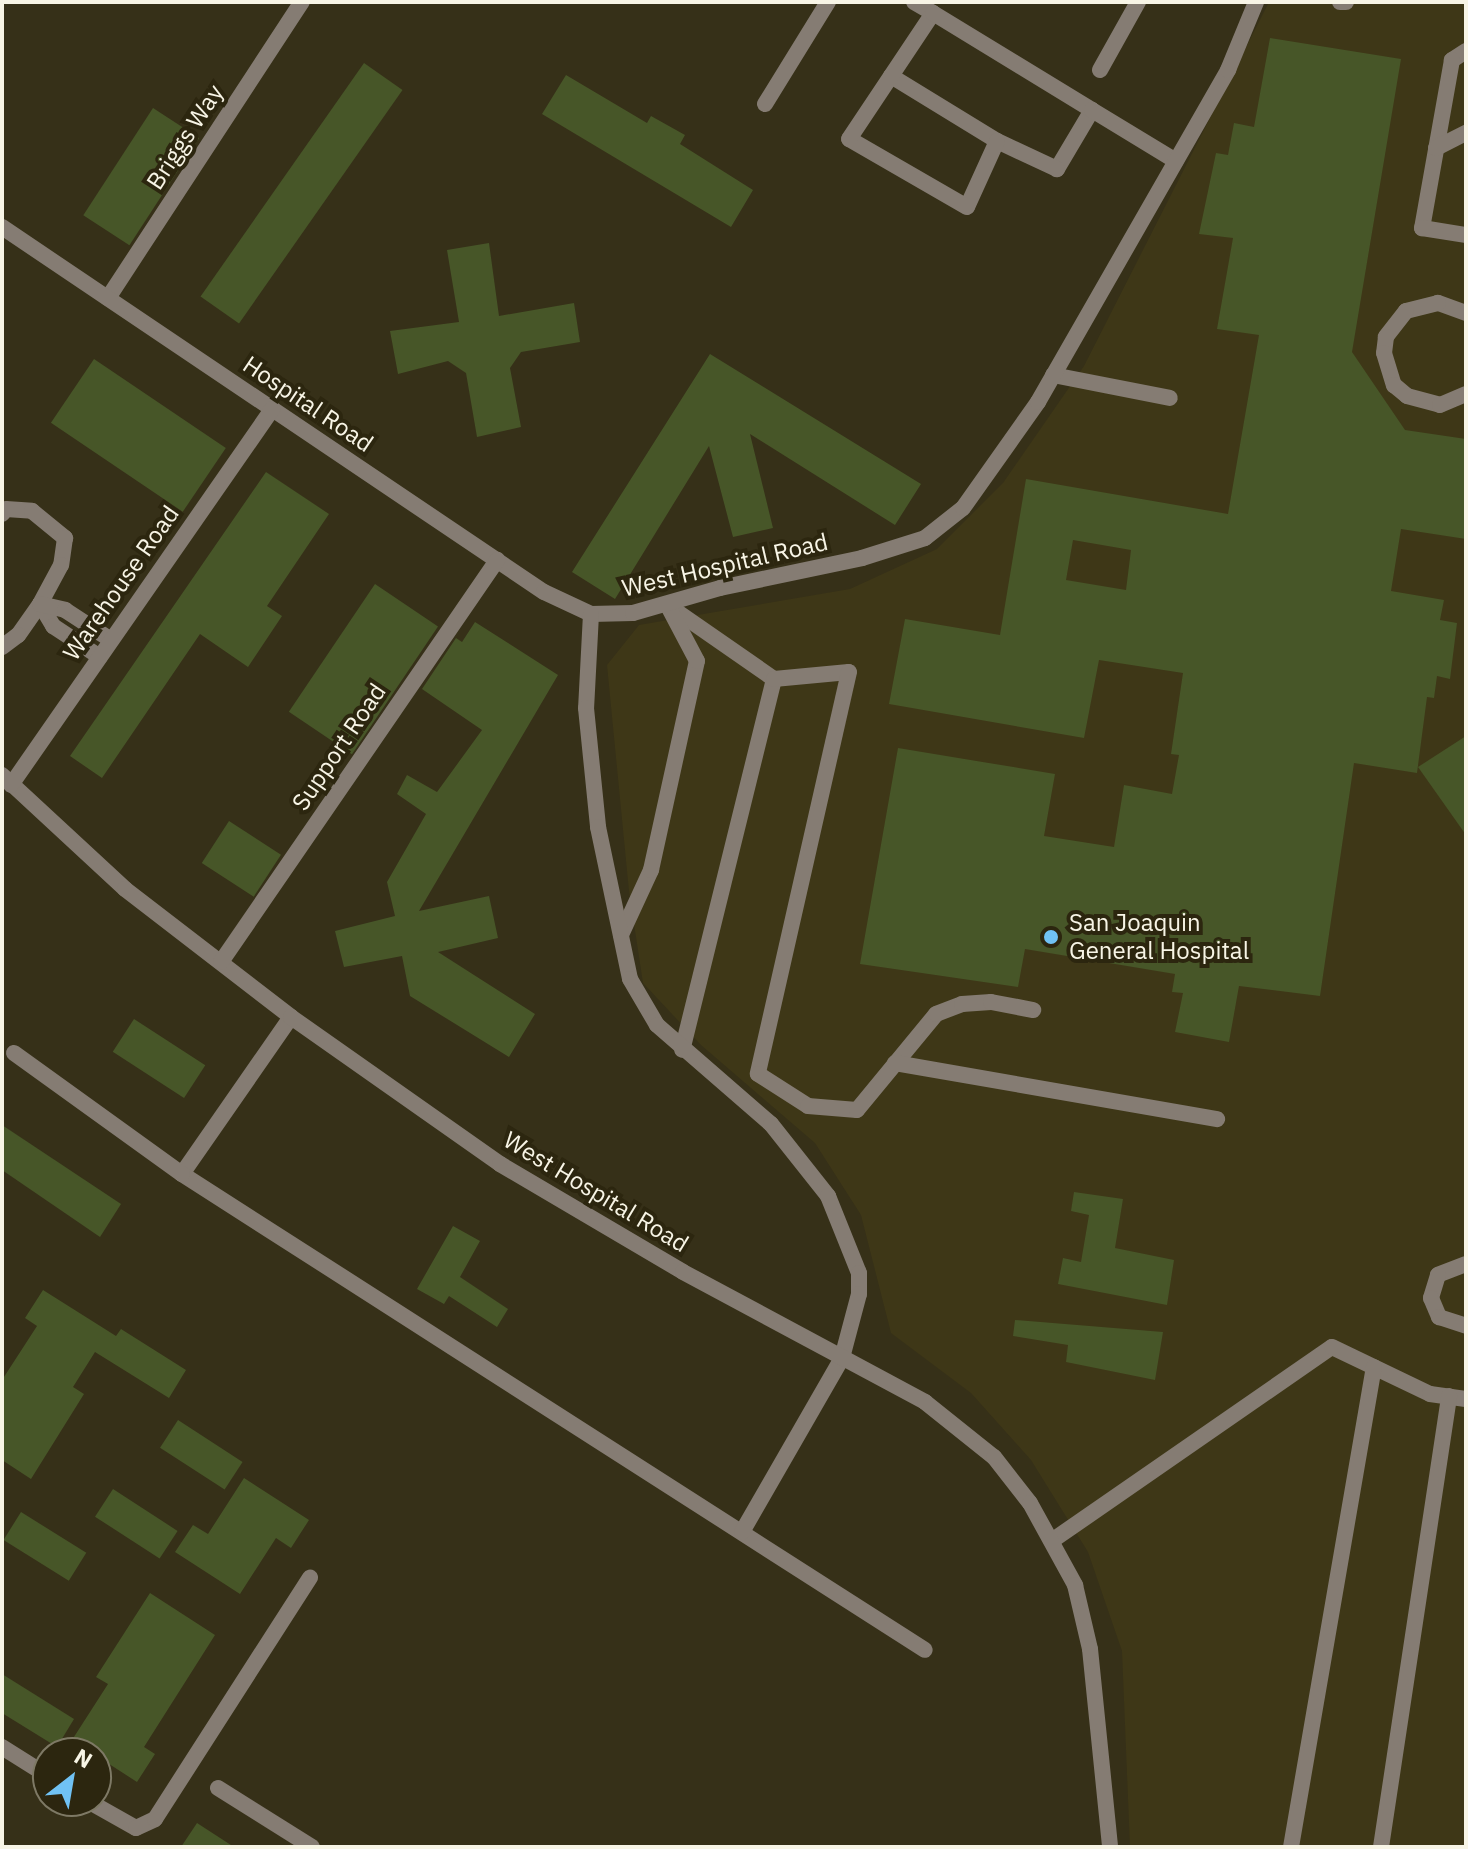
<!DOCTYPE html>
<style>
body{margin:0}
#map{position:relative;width:1468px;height:1849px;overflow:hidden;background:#363018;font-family:"IBM Plex Sans",sans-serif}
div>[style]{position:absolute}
.built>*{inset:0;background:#3e3717}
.building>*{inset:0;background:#475628;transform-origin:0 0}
.service>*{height:16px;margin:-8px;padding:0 8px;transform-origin:8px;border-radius:8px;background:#857c73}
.minor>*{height:16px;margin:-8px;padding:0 8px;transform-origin:8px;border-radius:8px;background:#857c73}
.dots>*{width:22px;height:22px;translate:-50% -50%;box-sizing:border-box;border:4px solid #2c260f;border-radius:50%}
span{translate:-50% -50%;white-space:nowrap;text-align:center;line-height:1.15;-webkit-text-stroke:8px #2c260f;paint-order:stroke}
.street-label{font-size:24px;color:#f8f5e6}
.poi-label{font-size:24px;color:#f8f5e6}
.left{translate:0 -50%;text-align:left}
.frame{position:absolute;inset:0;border:4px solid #f8f5e6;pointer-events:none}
.north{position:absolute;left:32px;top:1737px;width:80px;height:80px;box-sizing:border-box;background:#2c260f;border:2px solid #7e7965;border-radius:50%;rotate:31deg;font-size:22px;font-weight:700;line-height:32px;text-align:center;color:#f8f5e6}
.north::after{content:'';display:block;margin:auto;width:28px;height:36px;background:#70c2f4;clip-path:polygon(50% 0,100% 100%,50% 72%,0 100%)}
</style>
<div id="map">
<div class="built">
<i style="clip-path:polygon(1269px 2px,1466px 2px,1466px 1847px,1130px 1847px,1122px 1651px,1088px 1552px,1031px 1460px,971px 1393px,891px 1333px,861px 1215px,815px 1143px,701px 1045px,643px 983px,629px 891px,607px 665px,639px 625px,850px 589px,937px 549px,1003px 483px,1084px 366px)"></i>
</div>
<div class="building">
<i style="clip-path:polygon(evenodd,1270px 38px,1401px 59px,1352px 352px,1405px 430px,1466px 439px,1466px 539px,1401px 529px,1391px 591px,1444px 600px,1440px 620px,1457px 623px,1450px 679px,1437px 676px,1434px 698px,1427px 697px,1417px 773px,1354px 763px,1320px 996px,1239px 986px,1229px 1042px,1175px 1032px,1183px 993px,1172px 992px,1175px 974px,1025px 949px,1018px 987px,860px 964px,898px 748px,1055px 774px,1044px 836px,1114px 847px,1124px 785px,1172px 794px,1179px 755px,1171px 754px,1183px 673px,1099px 660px,1084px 738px,889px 704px,905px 619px,1000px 635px,1026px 479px,1228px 514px,1259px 335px,1217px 329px,1233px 238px,1199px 234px,1216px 153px,1228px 155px,1234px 123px,1254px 127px,1270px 38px,1073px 540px,1131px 550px,1126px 590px,1066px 580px,1073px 540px)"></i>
<i style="left:364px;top:63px;width:47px;height:285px;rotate:35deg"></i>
<i style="clip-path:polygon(566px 75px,647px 123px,651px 116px,685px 135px,680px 144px,753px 190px,731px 227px,542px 114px)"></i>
<i style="left:153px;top:108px;width:55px;height:128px;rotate:33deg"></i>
<i style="clip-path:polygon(489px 243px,499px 316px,574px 303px,580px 342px,521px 352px,510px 368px,521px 427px,477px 437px,466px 373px,448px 361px,398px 374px,390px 331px,459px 322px,447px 250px)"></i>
<i style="clip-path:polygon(710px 354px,921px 484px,895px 525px,750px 434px,773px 528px,733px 537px,709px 446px,615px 599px,572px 572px)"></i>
<i style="left:94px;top:359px;width:159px;height:77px;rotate:34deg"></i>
<i style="clip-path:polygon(266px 472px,329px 514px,267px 606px,282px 616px,248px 667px,200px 634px,102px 778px,70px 756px)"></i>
<i style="left:375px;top:584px;width:76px;height:154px;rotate:34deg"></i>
<i style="clip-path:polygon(475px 622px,558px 675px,419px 911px,489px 896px,498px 938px,438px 952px,535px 1014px,509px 1057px,410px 996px,402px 956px,344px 967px,335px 931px,395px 916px,387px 882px,426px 814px,397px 794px,407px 775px,437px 792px,482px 730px,422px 689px,456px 638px,462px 642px)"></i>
<i style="clip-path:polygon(1466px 736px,1466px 835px,1418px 767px)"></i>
<i style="left:229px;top:821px;width:62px;height:50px;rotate:33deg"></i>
<i style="left:134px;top:1019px;width:85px;height:39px;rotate:33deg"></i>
<i style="clip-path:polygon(2px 1125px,121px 1204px,100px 1237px,2px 1170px)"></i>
<i style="clip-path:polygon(1074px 1192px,1123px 1199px,1115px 1248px,1174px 1260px,1167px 1305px,1058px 1284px,1063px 1258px,1081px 1262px,1089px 1215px,1071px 1211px)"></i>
<i style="clip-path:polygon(453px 1226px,480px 1241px,460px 1277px,508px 1309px,497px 1327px,449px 1296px,444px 1304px,417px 1289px)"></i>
<i style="clip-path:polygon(43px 1290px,116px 1336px,121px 1329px,186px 1370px,169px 1398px,95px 1352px,73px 1387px,84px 1394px,31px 1479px,2px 1460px,2px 1380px,37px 1326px,25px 1318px)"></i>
<i style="clip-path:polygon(1015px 1320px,1163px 1332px,1155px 1380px,1066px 1362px,1068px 1345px,1013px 1336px)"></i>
<i style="left:178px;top:1420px;width:77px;height:33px;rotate:33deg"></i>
<i style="clip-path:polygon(244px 1478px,309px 1520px,291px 1548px,276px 1538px,240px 1594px,175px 1552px,193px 1525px,208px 1534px)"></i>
<i style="left:113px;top:1489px;width:77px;height:33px;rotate:33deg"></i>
<i style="left:21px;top:1512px;width:77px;height:33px;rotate:32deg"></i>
<i style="clip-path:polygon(150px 1593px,215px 1635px,144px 1747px,155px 1754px,137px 1782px,72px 1740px,108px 1684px,96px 1677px)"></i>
<i style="clip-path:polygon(2px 1674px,74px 1719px,57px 1747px,2px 1713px)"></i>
<i style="clip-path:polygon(197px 1823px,234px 1847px,181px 1847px)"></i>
</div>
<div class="service">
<i style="left:914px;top:2px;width:22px;rotate:30deg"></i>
<i style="left:1340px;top:2px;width:6px"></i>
<i style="left:1466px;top:51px;width:17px;rotate:147deg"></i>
<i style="left:1452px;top:60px;width:171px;rotate:100.1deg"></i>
<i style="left:1422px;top:228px;width:45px;rotate:9deg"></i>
<i style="left:1100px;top:70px;width:78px;rotate:-60.8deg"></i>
<i style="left:891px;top:76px;width:124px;rotate:31.5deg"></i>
<i style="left:765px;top:104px;width:120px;rotate:-58.3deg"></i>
<i style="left:1092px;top:110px;width:69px;rotate:120.7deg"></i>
<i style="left:1057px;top:169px;width:66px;rotate:-155deg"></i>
<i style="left:997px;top:141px;width:72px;rotate:114.4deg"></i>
<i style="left:967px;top:207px;width:136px;rotate:-150deg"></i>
<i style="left:849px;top:139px;width:151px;rotate:-56.3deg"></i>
<i style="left:933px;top:13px;width:186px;rotate:31.4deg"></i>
<i style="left:1092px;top:110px;width:98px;rotate:31.3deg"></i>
<i style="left:1436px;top:148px;width:34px;rotate:-27deg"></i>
<i style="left:108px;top:298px;width:354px;rotate:-56.8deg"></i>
<i style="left:1466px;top:313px;width:30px;rotate:-160deg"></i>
<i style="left:1438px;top:303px;width:33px;rotate:166deg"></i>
<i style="left:1406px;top:311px;width:33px;rotate:128deg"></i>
<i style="left:1386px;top:337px;width:16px;rotate:97deg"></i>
<i style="left:1384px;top:353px;width:34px;rotate:73deg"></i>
<i style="left:1394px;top:385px;width:17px;rotate:40deg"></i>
<i style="left:1407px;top:396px;width:34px;rotate:15deg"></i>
<i style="left:1440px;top:405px;width:28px;rotate:-23deg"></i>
<i style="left:1053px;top:375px;width:119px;rotate:11.1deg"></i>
<i style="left:2px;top:514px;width:6px;rotate:-51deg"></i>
<i style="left:6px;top:509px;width:26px;rotate:4deg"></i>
<i style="left:32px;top:511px;width:43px;rotate:39.3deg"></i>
<i style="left:65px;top:538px;width:27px;rotate:98deg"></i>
<i style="left:61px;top:565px;width:44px;rotate:118.3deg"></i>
<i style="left:40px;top:604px;width:38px;rotate:125deg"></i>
<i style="left:18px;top:635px;width:20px;rotate:143deg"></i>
<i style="left:40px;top:604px;width:26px;rotate:59deg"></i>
<i style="left:53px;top:626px;width:56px;rotate:33.4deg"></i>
<i style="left:40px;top:604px;width:26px;rotate:13deg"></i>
<i style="left:65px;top:610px;width:55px;rotate:33.1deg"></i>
<i style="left:666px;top:604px;width:131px;rotate:34.8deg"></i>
<i style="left:774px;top:679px;width:382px;rotate:103.9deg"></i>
<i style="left:774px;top:679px;width:75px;rotate:-5.3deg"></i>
<i style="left:849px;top:672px;width:412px;rotate:102.8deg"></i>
<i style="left:758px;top:1074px;width:59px;rotate:32.6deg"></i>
<i style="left:808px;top:1106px;width:49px;rotate:4.7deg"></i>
<i style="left:857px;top:1110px;width:124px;rotate:-50.5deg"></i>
<i style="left:936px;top:1014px;width:28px;rotate:-21deg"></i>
<i style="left:962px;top:1004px;width:29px;rotate:-4deg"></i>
<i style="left:991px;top:1002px;width:43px;rotate:10.8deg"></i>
<i style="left:621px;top:935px;width:72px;rotate:-65.2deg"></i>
<i style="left:651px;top:870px;width:214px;rotate:-77.6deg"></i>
<i style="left:697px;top:661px;width:60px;rotate:-117.8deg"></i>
<i style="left:291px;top:1017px;width:191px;rotate:124.8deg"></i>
<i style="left:182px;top:1174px;width:882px;rotate:32.65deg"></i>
<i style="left:14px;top:1053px;width:207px;rotate:35.8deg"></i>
<i style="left:895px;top:1063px;width:327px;rotate:9.9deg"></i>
<i style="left:1466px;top:1264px;width:30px;rotate:159deg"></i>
<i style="left:1438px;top:1275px;width:24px;rotate:107deg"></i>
<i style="left:1431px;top:1298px;width:21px;rotate:67deg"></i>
<i style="left:1439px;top:1317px;width:28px;rotate:18deg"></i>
<i style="left:742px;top:1532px;width:201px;rotate:-60.1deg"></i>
<i style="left:1053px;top:1540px;width:339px;rotate:-34.7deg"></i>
<i style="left:1332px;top:1347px;width:109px;rotate:25.6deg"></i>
<i style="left:1430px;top:1394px;width:36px;rotate:8deg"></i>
<i style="left:218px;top:1788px;width:111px;rotate:32.1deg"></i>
<i style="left:1291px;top:1847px;width:487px;rotate:-80.2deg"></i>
<i style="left:1381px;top:1847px;width:456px;rotate:-81.4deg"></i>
</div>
<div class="minor">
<i style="left:2px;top:227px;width:653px;rotate:33.96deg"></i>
<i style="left:544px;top:592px;width:52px;rotate:25.1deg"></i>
<i style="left:591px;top:614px;width:42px;rotate:-1.4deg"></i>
<i style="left:633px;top:613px;width:91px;rotate:-16deg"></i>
<i style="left:720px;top:588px;width:145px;rotate:-11.9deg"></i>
<i style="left:862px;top:558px;width:66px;rotate:-17.6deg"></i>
<i style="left:925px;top:538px;width:48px;rotate:-38.3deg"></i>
<i style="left:963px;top:508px;width:130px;rotate:-54.7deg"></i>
<i style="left:1038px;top:402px;width:383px;rotate:-60.2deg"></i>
<i style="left:1228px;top:70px;width:74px;rotate:-67.6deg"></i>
<i style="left:591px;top:614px;width:94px;rotate:93deg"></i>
<i style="left:586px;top:708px;width:120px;rotate:84.2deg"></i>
<i style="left:598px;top:827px;width:155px;rotate:78.1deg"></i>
<i style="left:630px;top:979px;width:53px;rotate:59.6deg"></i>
<i style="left:657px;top:1025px;width:151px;rotate:41deg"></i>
<i style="left:771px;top:1124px;width:92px;rotate:51.6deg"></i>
<i style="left:828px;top:1196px;width:83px;rotate:68.1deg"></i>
<i style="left:859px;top:1273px;width:21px;rotate:90deg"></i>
<i style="left:859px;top:1294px;width:66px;rotate:104.9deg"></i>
<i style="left:2px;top:775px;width:168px;rotate:42.8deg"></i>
<i style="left:125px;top:889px;width:210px;rotate:37.6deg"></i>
<i style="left:291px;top:1017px;width:256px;rotate:35.1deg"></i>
<i style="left:500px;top:1164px;width:212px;rotate:30.5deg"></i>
<i style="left:683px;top:1272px;width:275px;rotate:28.2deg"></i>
<i style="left:925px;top:1402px;width:88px;rotate:38.6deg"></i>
<i style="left:994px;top:1457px;width:58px;rotate:52deg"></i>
<i style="left:1030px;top:1503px;width:94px;rotate:61.2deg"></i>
<i style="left:1075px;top:1585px;width:66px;rotate:76.8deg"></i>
<i style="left:1090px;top:1649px;width:199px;rotate:84.2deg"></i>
<i style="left:11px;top:785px;width:458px;rotate:-55.2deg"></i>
<i style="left:221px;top:962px;width:488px;rotate:-55.5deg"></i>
<i style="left:2px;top:1747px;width:54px;rotate:32.2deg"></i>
<i style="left:88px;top:1801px;width:55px;rotate:29.4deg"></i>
<i style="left:136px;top:1828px;width:21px;rotate:-25deg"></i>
<i style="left:155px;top:1819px;width:287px;rotate:-57.3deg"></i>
</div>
<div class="dots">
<i style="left:1051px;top:937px;background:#70c2f4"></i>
</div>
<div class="street-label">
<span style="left:185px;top:137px;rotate:-57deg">Briggs Way</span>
<span style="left:308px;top:404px;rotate:34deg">Hospital Road</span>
<span style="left:725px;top:565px;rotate:-13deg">West Hospital Road</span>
<span style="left:121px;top:583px;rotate:-55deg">Warehouse Road</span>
<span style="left:339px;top:747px;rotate:-56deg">Support Road</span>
<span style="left:596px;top:1192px;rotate:31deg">West Hospital Road</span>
</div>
<div class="poi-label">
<span class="left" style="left:1069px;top:937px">San Joaquin<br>General Hospital</span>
</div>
<div class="frame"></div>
<div class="north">N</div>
</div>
